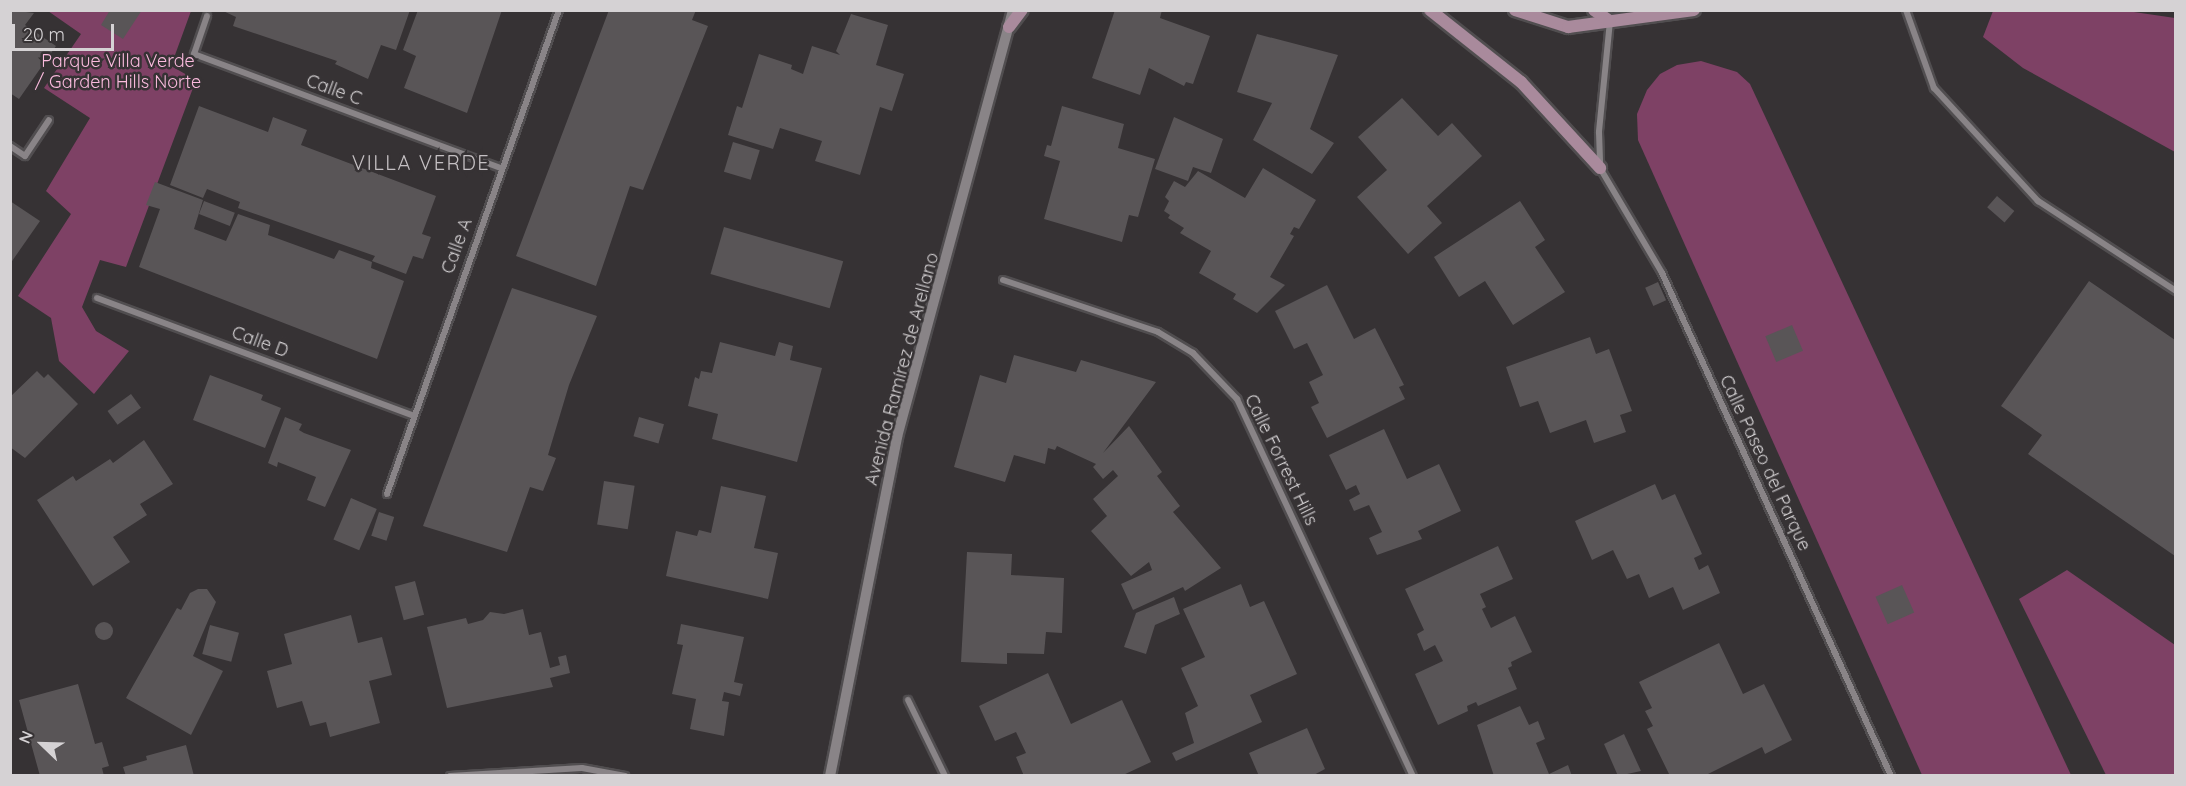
<!DOCTYPE html>
<meta charset="utf-8">
<style>
body{margin:0}
#map{position:relative;width:2186px;height:786px;overflow:hidden;background:#363234;font-family:Quicksand,sans-serif}
div>[style]{position:absolute}
.green>*{inset:0;background:#7e4165}
.building>*{inset:0;background:#595557;transform-origin:0 0}
.round{border-radius:50%}
.roads{filter:drop-shadow(2px 0 #514e50) drop-shadow(-2px 0 #514e50) drop-shadow(0 2px #514e50) drop-shadow(0 -2px #514e50)}
.minor>*{height:6px;margin:-3px;padding:0 3px;transform-origin:3px;border-radius:3px;background:#898487}
.tertiary>*{height:10px;margin:-5px;padding:0 5px;transform-origin:5px;border-radius:5px;background:#898487}
.secondary>*{height:12px;margin:-6px;padding:0 6px;transform-origin:6px;border-radius:6px;background:#a98a9c}
span{translate:-50% -50%;white-space:nowrap;text-align:center;line-height:1.15;-webkit-text-stroke:5px #363234;paint-order:stroke}
.park-label{font-size:18px;color:#fbbbde}
.street-label{font-size:18px;color:#d5d2d4}
.neighbourhood-label{font-size:20px;color:#c5c0c3;letter-spacing:1.5px}
.frame{position:absolute;inset:0;border:12px solid #d5d2d4;pointer-events:none}
.north{position:absolute;left:12px;top:714px;width:60px;height:60px;-webkit-text-stroke:4px #363234;paint-order:stroke;rotate:293deg;font-size:16px;font-weight:700;line-height:24px;text-align:center;color:#d5d2d4}
.north::after{content:'';display:block;margin:auto;width:21px;height:27px;background:#d5d2d4;clip-path:polygon(50% 0,100% 100%,50% 72%,0 100%)}
.scale{position:absolute;left:12px;top:24px;width:102px;height:27px;box-sizing:border-box;border:3px solid #d5d2d4;border-top:0;padding-left:8px;font-size:18px;line-height:21px;white-space:nowrap;color:#d5d2d4;-webkit-text-stroke:4px #363234;paint-order:stroke}
</style>
<div id="map">
<div class="green">
<i style="clip-path:polygon(48px 11px,191px 11px,171px 66px,196px 80px,126px 267px,100px 260px,82px 307px,96px 331px,129px 351px,94px 394px,59px 361px,51px 318px,18px 296px,71px 214px,46px 191px,90px 118px,44px 88px,81px 34px)"></i>
<i style="clip-path:polygon(1993px 11px,2127px 11px,2175px 18px,2175px 152px,2023px 68px,1983px 37px)"></i>
<i style="clip-path:polygon(1701px 61px,1737px 72px,1750px 84px,2071px 775px,1922px 775px,1638px 140px,1637px 114px,1647px 90px,1660px 74px,1677px 65px)"></i>
<i style="clip-path:polygon(2067px 570px,2175px 645px,2175px 775px,2106px 775px,2019px 599px)"></i>
</div>
<div class="building">
<i style="clip-path:polygon(10px 10px,34px 13px,25px 25px,56px 46px,19px 99px,10px 93px)"></i>
<i style="clip-path:polygon(110px 10px,142px 10px,123px 39px,101px 25px)"></i>
<i style="clip-path:polygon(221px 10px,410px 10px,396px 50px,381px 45px,368px 79px,335px 64px,337px 61px,233px 26px,236px 17px)"></i>
<i style="clip-path:polygon(418px 10px,502px 10px,467px 113px,404px 88px,416px 56px,403px 50px)"></i>
<i style="clip-path:polygon(609px 10px,696px 10px,692px 20px,708px 26px,643px 190px,630px 186px,596px 286px,516px 256px)"></i>
<i style="clip-path:polygon(1115px 10px,1162px 10px,1160px 18px,1210px 36px,1193px 84px,1186px 82px,1184px 86px,1149px 68px,1140px 95px,1092px 78px)"></i>
<i style="clip-path:polygon(851px 14px,888px 25px,876px 65px,904px 74px,892px 111px,880px 107px,860px 175px,815px 161px,822px 141px,780px 128px,773px 149px,728px 135px,737px 106px,742px 108px,759px 54px,792px 65px,791px 69px,803px 74px,812px 46px,840px 55px,836px 51px)"></i>
<i style="clip-path:polygon(1257px 34px,1338px 55px,1310px 129px,1334px 143px,1312px 174px,1253px 140px,1272px 103px,1237px 92px)"></i>
<i style="clip-path:polygon(1402px 98px,1438px 136px,1452px 123px,1482px 156px,1427px 206px,1442px 223px,1408px 254px,1357px 197px,1387px 170px,1358px 137px)"></i>
<i style="clip-path:polygon(199px 106px,268px 132px,273px 117px,307px 130px,301px 145px,436px 196px,422px 234px,431px 237px,423px 259px,413px 256px,406px 274px,372px 261px,375px 256px,238px 208px,240px 202px,207px 189px,203px 198px,170px 185px)"></i>
<i style="clip-path:polygon(1062px 106px,1124px 124px,1118px 148px,1155px 159px,1138px 217px,1129px 215px,1122px 242px,1044px 219px,1060px 161px,1044px 156px,1047px 145px,1051px 146px)"></i>
<i style="clip-path:polygon(1174px 117px,1223px 139px,1211px 173px,1193px 167px,1188px 181px,1155px 169px)"></i>
<i style="left:733px;top:142px;width:28px;height:31px;rotate:17deg"></i>
<i style="clip-path:polygon(1263px 168px,1316px 200px,1299px 229px,1294px 227px,1290px 234px,1294px 236px,1270px 277px,1285px 285px,1257px 313px,1233px 299px,1236px 294px,1199px 273px,1211px 251px,1180px 233px,1184px 228px,1168px 218px,1170px 215px,1164px 211px,1169px 201px,1165px 197px,1174px 181px,1185px 187px,1198px 171px,1245px 198px)"></i>
<i style="clip-path:polygon(155px 182px,203px 200px,194px 229px,226px 241px,238px 214px,270px 225px,268px 235px,334px 259px,339px 250px,372px 262px,371px 268px,404px 281px,377px 359px,139px 267px,160px 209px,146px 205px)"></i>
<i style="left:1997px;top:196px;width:23px;height:15px;rotate:41deg"></i>
<i style="clip-path:polygon(10px 201px,40px 221px,10px 264px)"></i>
<i style="left:204px;top:201px;width:33px;height:14px;rotate:21deg"></i>
<i style="clip-path:polygon(1520px 201px,1545px 240px,1535px 247px,1565px 292px,1513px 325px,1485px 281px,1459px 297px,1434px 257px)"></i>
<i style="left:724px;top:227px;width:124px;height:49px;rotate:16deg"></i>
<i style="clip-path:polygon(2089px 281px,2175px 340px,2175px 556px,2028px 454px,2042px 435px,2001px 406px)"></i>
<i style="left:1658px;top:282px;width:20px;height:14px;rotate:66deg"></i>
<i style="clip-path:polygon(1327px 285px,1354px 339px,1375px 328px,1404px 385px,1399px 387px,1405px 399px,1327px 438px,1311px 407px,1319px 403px,1309px 382px,1323px 375px,1307px 343px,1294px 349px,1275px 311px)"></i>
<i style="clip-path:polygon(512px 288px,597px 316px,569px 385px,548px 455px,556px 458px,543px 491px,530px 487px,507px 552px,423px 526px)"></i>
<i style="left:1792px;top:325px;width:28px;height:29px;rotate:67deg"></i>
<i style="clip-path:polygon(1590px 337px,1596px 354px,1609px 349px,1632px 411px,1620px 415px,1626px 432px,1594px 443px,1586px 420px,1550px 433px,1538px 401px,1520px 407px,1506px 367px)"></i>
<i style="clip-path:polygon(720px 342px,775px 356px,779px 342px,793px 346px,790px 360px,822px 368px,797px 462px,712px 439px,718px 414px,688px 406px,695px 377px,699px 379px,701px 371px,712px 373px)"></i>
<i style="clip-path:polygon(1014px 355px,1076px 372px,1081px 360px,1156px 382px,1103px 453px,1129px 426px,1162px 472px,1157px 476px,1180px 506px,1173px 512px,1221px 568px,1185px 591px,1183px 587px,1133px 610px,1121px 584px,1152px 570px,1149px 562px,1131px 576px,1091px 531px,1107px 516px,1093px 499px,1118px 476px,1113px 470px,1103px 479px,1093px 467px,1096px 464px,1057px 446px,1055px 450px,1048px 448px,1045px 464px,1014px 455px,1005px 482px,954px 467px,980px 375px,1006px 383px)"></i>
<i style="clip-path:polygon(37px 371px,44px 378px,48px 374px,78px 404px,25px 458px,10px 447px,10px 397px)"></i>
<i style="clip-path:polygon(210px 375px,263px 395px,261px 400px,281px 408px,265px 448px,193px 420px)"></i>
<i style="left:131px;top:394px;width:17px;height:29px;rotate:54deg"></i>
<i style="clip-path:polygon(285px 417px,302px 424px,299px 430px,304px 433px,351px 450px,325px 507px,307px 500px,316px 477px,278px 462px,277px 467px,268px 463px)"></i>
<i style="left:639px;top:417px;width:26px;height:20px;rotate:16deg"></i>
<i style="clip-path:polygon(1384px 429px,1407px 479px,1439px 464px,1461px 511px,1418px 531px,1422px 539px,1377px 555px,1369px 538px,1382px 532px,1369px 505px,1354px 511px,1349px 500px,1360px 494px,1356px 485px,1346px 490px,1329px 455px)"></i>
<i style="clip-path:polygon(144px 440px,173px 484px,140px 504px,147px 515px,113px 537px,130px 562px,93px 586px,37px 500px,73px 476px,76px 481px,110px 459px,113px 463px)"></i>
<i style="left:604px;top:481px;width:31px;height:44px;rotate:9deg"></i>
<i style="clip-path:polygon(1655px 484px,1662px 500px,1675px 494px,1702px 554px,1694px 558px,1699px 570px,1708px 565px,1720px 593px,1683px 610px,1673px 587px,1649px 598px,1639px 574px,1627px 579px,1613px 550px,1592px 560px,1575px 521px)"></i>
<i style="clip-path:polygon(721px 486px,766px 496px,754px 548px,778px 553px,768px 599px,666px 576px,676px 531px,697px 536px,699px 530px,711px 533px)"></i>
<i style="left:351px;top:498px;width:28px;height:45px;rotate:23deg"></i>
<i style="left:379px;top:512px;width:16px;height:25px;rotate:18deg"></i>
<i style="clip-path:polygon(1498px 546px,1513px 579px,1480px 594px,1486px 607px,1482px 609px,1491px 628px,1515px 616px,1532px 652px,1511px 662px,1512px 666px,1508px 668px,1517px 689px,1478px 706px,1476px 702px,1467px 706px,1468px 711px,1438px 725px,1415px 674px,1443px 661px,1435px 645px,1424px 651px,1417px 634px,1424px 630px,1405px 589px)"></i>
<i style="clip-path:polygon(967px 552px,1012px 554px,1011px 575px,1064px 578px,1062px 633px,1046px 632px,1044px 654px,1007px 653px,1007px 664px,961px 662px)"></i>
<i style="left:415px;top:581px;width:35px;height:21px;rotate:75deg"></i>
<i style="clip-path:polygon(1241px 584px,1250px 607px,1264px 601px,1297px 674px,1250px 695px,1262px 722px,1176px 761px,1172px 753px,1194px 743px,1185px 713px,1198px 706px,1181px 668px,1205px 657px,1183px 609px)"></i>
<i style="left:1902px;top:585px;width:30px;height:29px;rotate:66deg"></i>
<i style="clip-path:polygon(198px 589px,207px 589px,216px 602px,193px 656px,223px 671px,191px 735px,126px 698px,177px 608px,181px 610px,190px 593px)"></i>
<i style="clip-path:polygon(1174px 597px,1180px 614px,1155px 625px,1146px 654px,1124px 647px,1136px 613px)"></i>
<i style="clip-path:polygon(523px 609px,529px 635px,541px 632px,550px 668px,560px 665px,558px 657px,566px 655px,570px 673px,550px 678px,553px 687px,447px 708px,427px 627px,466px 618px,468px 624px,483px 620px,490px 612px,504px 614px)"></i>
<i style="clip-path:polygon(351px 615px,358px 643px,382px 637px,392px 675px,369px 681px,380px 723px,330px 737px,326px 722px,310px 726px,302px 701px,277px 708px,267px 671px,292px 664px,284px 634px)"></i>
<i class="round" style="left:95px;top:622px;width:18px;height:18px"></i>
<i style="clip-path:polygon(681px 624px,744px 637px,734px 682px,743px 684px,740px 696px,724px 692px,722px 701px,729px 702px,724px 736px,690px 729px,696px 699px,672px 694px,683px 645px,677px 644px)"></i>
<i style="left:210px;top:625px;width:30px;height:30px;rotate:15deg"></i>
<i style="clip-path:polygon(1719px 643px,1743px 694px,1764px 684px,1792px 740px,1765px 754px,1762px 747px,1704px 776px,1670px 776px,1647px 729px,1653px 726px,1645px 711px,1652px 708px,1639px 682px)"></i>
<i style="clip-path:polygon(1048px 673px,1071px 724px,1122px 700px,1151px 762px,1121px 776px,1024px 776px,1016px 757px,1026px 753px,1016px 732px,995px 741px,979px 706px)"></i>
<i style="clip-path:polygon(78px 684px,95px 744px,102px 742px,109px 766px,102px 768px,104px 776px,40px 776px,19px 700px)"></i>
<i style="clip-path:polygon(1520px 706px,1529px 725px,1538px 721px,1545px 739px,1536px 743px,1549px 774px,1568px 765px,1572px 776px,1494px 776px,1477px 725px)"></i>
<i style="clip-path:polygon(1307px 728px,1325px 769px,1312px 776px,1259px 776px,1249px 753px)"></i>
<i style="clip-path:polygon(1624px 734px,1641px 771px,1618px 776px,1604px 744px)"></i>
<i style="clip-path:polygon(186px 745px,194px 776px,126px 776px,123px 767px,147px 760px,146px 756px)"></i>
</div>
<div class="roads">
<div class="minor">
<i style="left:1906px;top:10px;width:83px;rotate:70.3deg"></i>
<i style="left:1934px;top:88px;width:154px;rotate:47.4deg"></i>
<i style="left:2038px;top:201px;width:165px;rotate:33.1deg"></i>
<i style="left:207px;top:16px;width:40px;rotate:108.9deg"></i>
<i style="left:194px;top:54px;width:327px;rotate:20.4deg"></i>
<i style="left:1610px;top:21px;width:112px;rotate:95.7deg"></i>
<i style="left:1599px;top:132px;width:36px;rotate:88deg"></i>
<i style="left:1600px;top:168px;width:122px;rotate:59.4deg"></i>
<i style="left:1662px;top:273px;width:553px;rotate:65.52deg"></i>
<i style="left:10px;top:146px;width:18px;rotate:34deg"></i>
<i style="left:25px;top:156px;width:43px;rotate:-56.3deg"></i>
<i style="left:1003px;top:280px;width:163px;rotate:18.5deg"></i>
<i style="left:1158px;top:332px;width:41px;rotate:31deg"></i>
<i style="left:1193px;top:353px;width:64px;rotate:46.3deg"></i>
<i style="left:1237px;top:399px;width:416px;rotate:65deg"></i>
<i style="left:97px;top:298px;width:336px;rotate:20.4deg"></i>
<i style="left:387px;top:494px;width:514px;rotate:-70.44deg"></i>
<i style="left:908px;top:700px;width:85px;rotate:64deg"></i>
<i style="left:450px;top:776px;width:132px;rotate:-3.5deg"></i>
<i style="left:582px;top:768px;width:44px;rotate:10.5deg"></i>
</div>
<div class="tertiary">
<i style="left:830px;top:776px;width:346px;rotate:-78.8deg"></i>
<i style="left:897px;top:437px;width:442px;rotate:-74.8deg"></i>
</div>
<div class="secondary">
<i style="left:1430px;top:10px;width:116px;rotate:38.4deg"></i>
<i style="left:1521px;top:82px;width:117px;rotate:47.4deg"></i>
<i style="left:1515px;top:10px;width:56px;rotate:17.8deg"></i>
<i style="left:1568px;top:27px;width:127px;rotate:-7.7deg"></i>
<i style="left:1594px;top:10px;width:19px;rotate:35deg"></i>
<i style="left:1009px;top:27px;width:21px;rotate:-53deg"></i>
</div>
</div>
<div class="park-label">
<span style="left:118px;top:72px">Parque Villa Verde<br>/ Garden Hills Norte</span>
</div>
<div class="street-label">
<span style="left:334px;top:90px;rotate:20deg">Calle C</span>
<span style="left:457px;top:246px;rotate:-70deg">Calle A</span>
<span style="left:260px;top:342px;rotate:20deg">Calle D</span>
<span style="left:902px;top:369px;rotate:-75deg">Avenida Ramírez de Arellano</span>
<span style="left:1281px;top:460px;rotate:64deg">Calle Forrest Hills</span>
<span style="left:1765px;top:463px;rotate:65deg">Calle Paseo del Parque</span>
</div>
<div class="neighbourhood-label">
<span style="left:421px;top:162px">VILLA VERDE</span>
</div>
<div class="frame"></div>
<div class="north">N</div>
<div class="scale">20 m</div>
</div>
